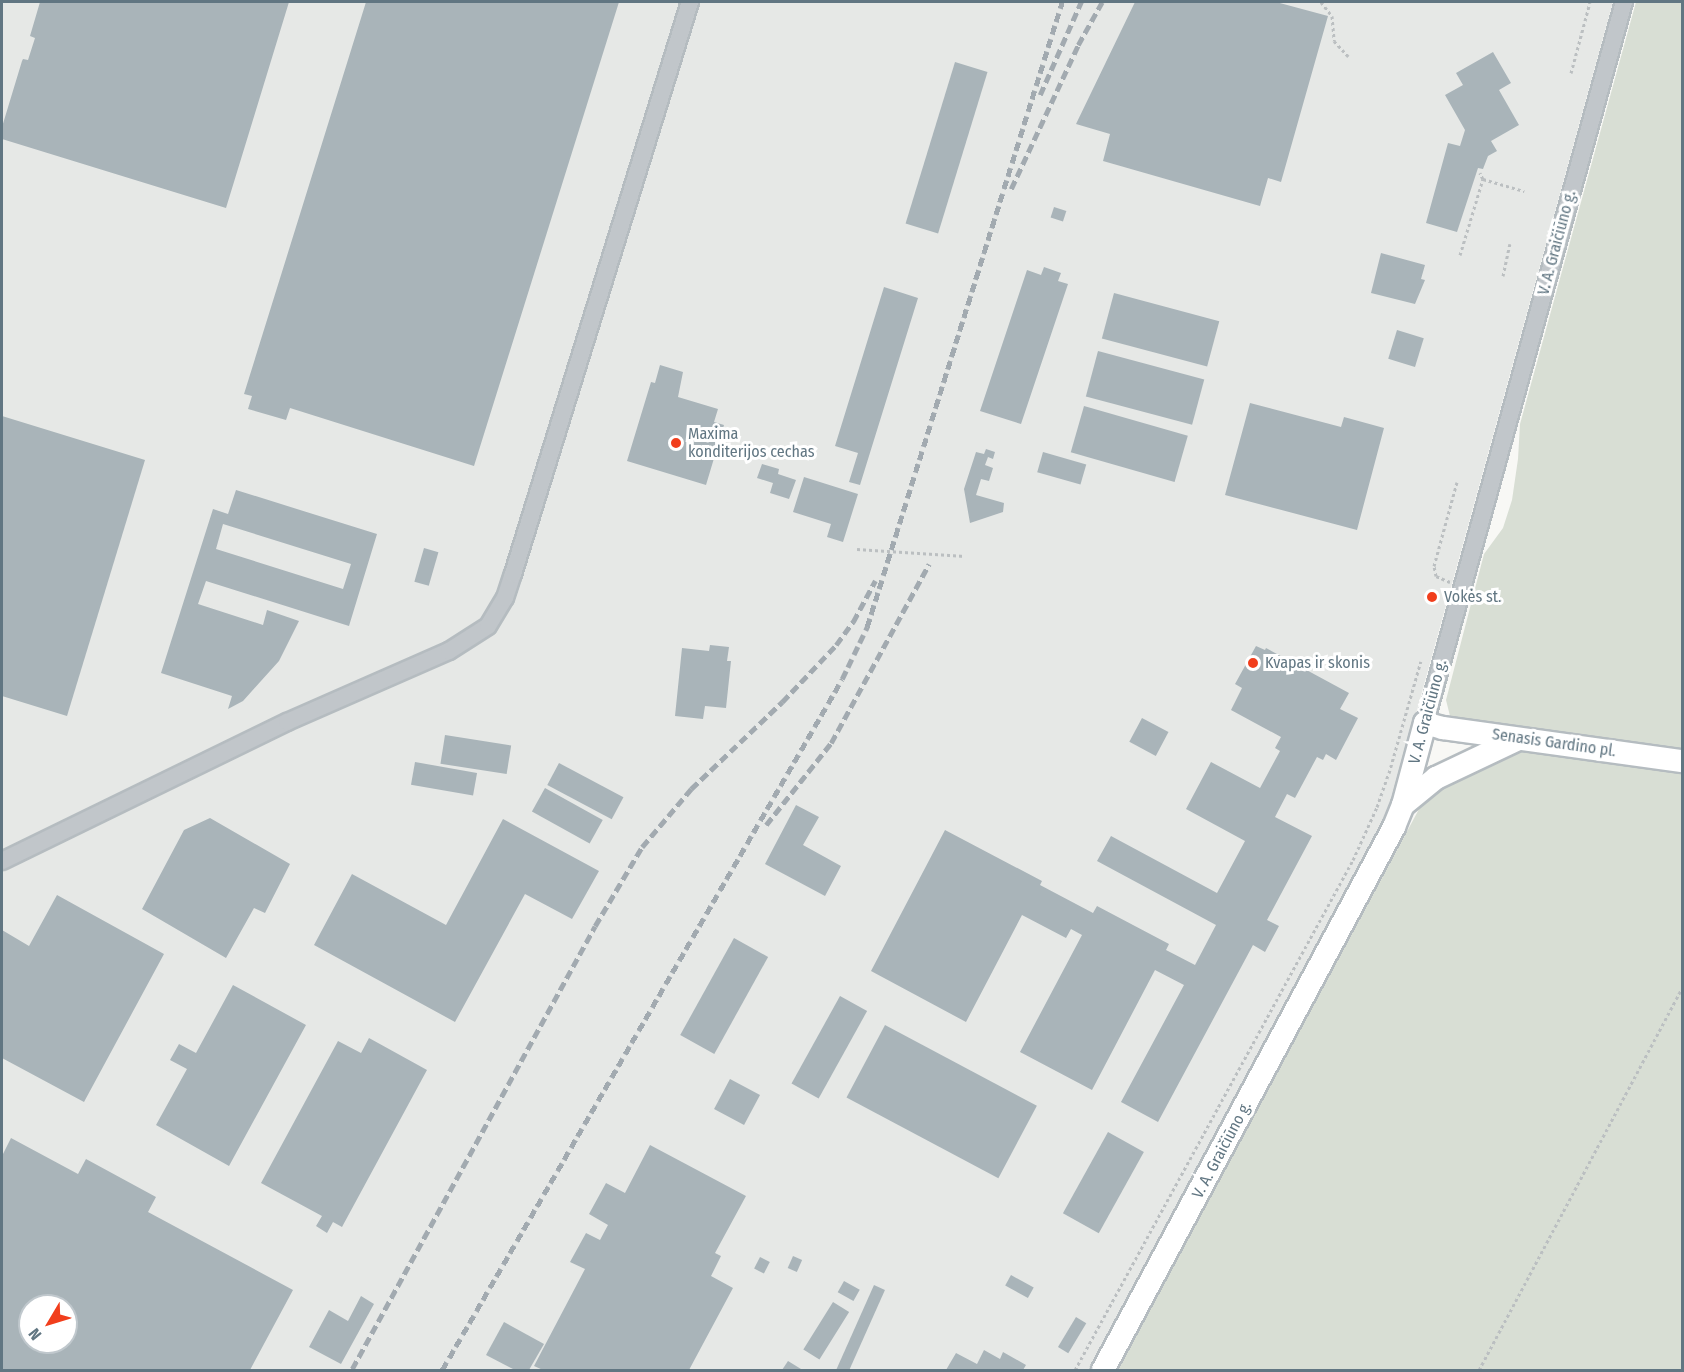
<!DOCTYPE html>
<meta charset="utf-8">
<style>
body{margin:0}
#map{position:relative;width:1684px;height:1372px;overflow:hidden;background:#f8f8f5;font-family:"Fira Sans Condensed",sans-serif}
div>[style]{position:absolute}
.built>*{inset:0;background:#e6e8e6}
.green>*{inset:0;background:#d8ded4}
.building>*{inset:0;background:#a9b4b9;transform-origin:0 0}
.path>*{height:3px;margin-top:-1.5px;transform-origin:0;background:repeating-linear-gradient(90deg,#bbbfc1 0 3px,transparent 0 6px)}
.roads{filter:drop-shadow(2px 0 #b5bcc0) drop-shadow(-2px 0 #b5bcc0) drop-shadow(0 2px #b5bcc0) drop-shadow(0 -2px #b5bcc0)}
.street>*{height:16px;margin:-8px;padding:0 8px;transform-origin:8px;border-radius:8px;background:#c1c6ca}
.secondary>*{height:22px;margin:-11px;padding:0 11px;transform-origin:11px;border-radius:11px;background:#fff}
.rail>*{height:4.5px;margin-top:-2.25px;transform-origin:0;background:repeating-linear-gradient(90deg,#a2aab0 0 9px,transparent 0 13.5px)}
.dots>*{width:16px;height:16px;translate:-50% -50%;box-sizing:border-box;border:3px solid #fff;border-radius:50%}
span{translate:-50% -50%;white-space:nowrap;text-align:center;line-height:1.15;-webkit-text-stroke:6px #fff;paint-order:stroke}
.street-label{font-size:16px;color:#617682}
.poi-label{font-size:16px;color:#617682}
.left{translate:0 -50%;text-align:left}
.frame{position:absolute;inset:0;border:3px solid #617682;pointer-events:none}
.north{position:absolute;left:18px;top:1294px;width:60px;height:60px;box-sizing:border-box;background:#fff;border:2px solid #c0c8cd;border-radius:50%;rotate:232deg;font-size:16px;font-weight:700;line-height:24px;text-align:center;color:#617682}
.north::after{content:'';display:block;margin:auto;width:21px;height:27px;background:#f13e1c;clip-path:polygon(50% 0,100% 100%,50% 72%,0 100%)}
</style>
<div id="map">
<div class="built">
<i style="clip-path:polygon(evenodd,2px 2px,1613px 2px,1391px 804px,1357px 879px,1090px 1370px,2px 1370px,2px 2px,30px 1306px,66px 1306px,66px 1342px,30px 1342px,30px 1306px)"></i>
</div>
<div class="green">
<i style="clip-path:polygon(1636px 2px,1682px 2px,1682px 751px,1460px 721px,1450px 716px,1446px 700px,1484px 554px,1503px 528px,1512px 500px,1518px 459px,1520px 424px)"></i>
<i style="clip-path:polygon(1541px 750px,1682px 770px,1682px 1370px,1117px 1370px,1425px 798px,1435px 790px,1479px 767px,1517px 752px)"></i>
</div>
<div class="building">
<i style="clip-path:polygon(40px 2px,289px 2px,226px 208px,2px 139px,2px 127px,22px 61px,23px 59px,28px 60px,35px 38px,30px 36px)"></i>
<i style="clip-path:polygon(366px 2px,619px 2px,474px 466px,290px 408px,286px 420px,248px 409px,252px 396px,244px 394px)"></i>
<i style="clip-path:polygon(1135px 2px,1276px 2px,1328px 16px,1281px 182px,1268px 178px,1260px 206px,1103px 161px,1110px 134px,1076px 124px)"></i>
<i style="clip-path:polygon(1493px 52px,1511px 83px,1499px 90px,1519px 125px,1491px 141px,1497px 151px,1488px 156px,1483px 169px,1478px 168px,1457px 232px,1426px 223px,1448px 143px,1460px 146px,1465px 130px,1445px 95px,1463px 85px,1456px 73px)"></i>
<i style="left:955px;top:62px;width:34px;height:169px;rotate:17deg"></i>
<i style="left:1054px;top:207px;width:13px;height:11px;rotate:18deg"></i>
<i style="clip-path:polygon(1381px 253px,1425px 265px,1421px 279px,1425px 280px,1415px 304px,1371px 293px)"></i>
<i style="clip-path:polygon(1044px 267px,1061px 273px,1058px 281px,1068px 284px,1021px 424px,980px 411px,1027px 270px,1041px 275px)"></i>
<i style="clip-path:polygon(884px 287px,918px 298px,860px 485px,849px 482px,858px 453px,835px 446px)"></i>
<i style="left:1114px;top:293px;width:109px;height:47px;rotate:15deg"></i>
<i style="left:1397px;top:330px;width:28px;height:30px;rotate:17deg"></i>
<i style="left:1098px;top:351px;width:110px;height:47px;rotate:15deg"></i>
<i style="clip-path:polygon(660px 365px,683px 372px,678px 397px,718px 409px,714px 422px,724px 425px,706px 485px,627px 461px,651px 382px,655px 383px)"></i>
<i style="clip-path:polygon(1250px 403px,1341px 427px,1344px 417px,1384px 428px,1357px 530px,1225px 495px)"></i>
<i style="left:1084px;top:406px;width:108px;height:48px;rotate:16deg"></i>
<i style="clip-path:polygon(2px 416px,145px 460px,67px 716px,2px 696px)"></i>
<i style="clip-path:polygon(986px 449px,995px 452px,993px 459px,988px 457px,985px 465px,993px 468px,989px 481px,981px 479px,976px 495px,1004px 503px,1003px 512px,970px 523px,964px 489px,976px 452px,984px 454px)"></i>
<i style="left:1043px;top:452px;width:45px;height:21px;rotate:16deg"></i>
<i style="clip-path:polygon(762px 464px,779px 469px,778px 474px,796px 480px,789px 499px,770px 493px,773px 483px,757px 478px)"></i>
<i style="clip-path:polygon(804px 477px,858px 494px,843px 542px,827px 537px,831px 524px,793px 512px)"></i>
<i style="clip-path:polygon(evenodd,236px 490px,377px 534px,349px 626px,206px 581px,198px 604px,263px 625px,267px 610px,299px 621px,279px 661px,243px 701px,228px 709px,232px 696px,161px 673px,213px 509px,228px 514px,236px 490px,223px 524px,351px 564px,343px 589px,216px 549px,223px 524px)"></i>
<i style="left:424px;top:548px;width:15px;height:35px;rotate:16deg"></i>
<i style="clip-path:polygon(710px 645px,729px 647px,727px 661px,731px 661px,726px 708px,705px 706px,703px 719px,675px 716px,682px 648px,709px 651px)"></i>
<i style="clip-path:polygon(1256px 646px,1265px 650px,1266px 648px,1349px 693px,1340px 709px,1358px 718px,1336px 760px,1326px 754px,1323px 760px,1317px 757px,1295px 798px,1287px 794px,1275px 817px,1312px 836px,1267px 920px,1279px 926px,1265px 952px,1253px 945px,1158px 1122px,1121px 1102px,1184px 985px,1155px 970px,1092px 1090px,1020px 1052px,1082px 935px,1071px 929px,1066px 938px,1022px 915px,966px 1022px,871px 971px,945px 830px,1042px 881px,1040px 885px,1093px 913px,1097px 906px,1169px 944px,1166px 950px,1195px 965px,1216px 925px,1097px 861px,1111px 836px,1217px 893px,1245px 841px,1186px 809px,1211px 762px,1260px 788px,1280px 751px,1275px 748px,1281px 737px,1231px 710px,1242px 688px,1235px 684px)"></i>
<i style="left:1142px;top:718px;width:30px;height:27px;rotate:28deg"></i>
<i style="left:445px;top:735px;width:67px;height:29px;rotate:9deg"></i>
<i style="left:415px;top:762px;width:63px;height:23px;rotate:10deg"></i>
<i style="left:559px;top:763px;width:73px;height:25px;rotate:28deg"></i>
<i style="left:545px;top:788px;width:66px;height:27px;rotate:29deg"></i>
<i style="clip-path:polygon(796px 805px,819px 817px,803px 845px,841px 866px,825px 896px,765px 864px)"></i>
<i style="clip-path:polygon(210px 818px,290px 864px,265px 913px,254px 908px,226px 958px,142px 909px,184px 830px)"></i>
<i style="clip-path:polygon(503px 819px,599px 871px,572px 919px,525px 894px,455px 1022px,314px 945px,352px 874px,446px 925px)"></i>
<i style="clip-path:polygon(57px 895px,164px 954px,84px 1102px,2px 1058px,2px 930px,29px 946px)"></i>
<i style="left:734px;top:938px;width:39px;height:111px;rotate:29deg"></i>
<i style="clip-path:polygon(233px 985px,306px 1025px,229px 1166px,156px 1125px,187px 1069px,170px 1060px,179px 1044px,196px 1053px)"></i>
<i style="left:840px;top:996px;width:31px;height:100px;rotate:29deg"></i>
<i style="left:885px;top:1025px;width:172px;height:82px;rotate:28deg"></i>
<i style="clip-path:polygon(369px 1038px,427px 1070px,342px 1227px,333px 1222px,327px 1233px,316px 1226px,322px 1216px,261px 1183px,338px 1041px,361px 1053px)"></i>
<i style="left:730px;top:1079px;width:34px;height:34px;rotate:28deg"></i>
<i style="left:1108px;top:1132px;width:41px;height:93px;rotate:29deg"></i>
<i style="clip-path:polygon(evenodd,11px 1138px,78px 1174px,86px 1159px,156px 1197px,148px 1212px,293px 1290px,250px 1370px,2px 1370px,2px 1156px,11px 1138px,30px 1306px,66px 1306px,66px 1342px,30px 1342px,30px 1306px)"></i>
<i style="clip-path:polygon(650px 1145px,746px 1196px,715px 1253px,721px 1256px,711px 1276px,733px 1288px,689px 1370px,543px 1370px,534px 1366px,585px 1269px,570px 1262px,586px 1233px,600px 1240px,608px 1225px,589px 1214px,606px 1183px,625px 1193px)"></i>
<i style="left:793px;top:1256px;width:10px;height:13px;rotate:24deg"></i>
<i style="left:760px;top:1257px;width:11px;height:13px;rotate:27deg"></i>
<i style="left:1011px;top:1275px;width:26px;height:12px;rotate:29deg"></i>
<i style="left:844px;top:1281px;width:18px;height:13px;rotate:29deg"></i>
<i style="left:874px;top:1285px;width:12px;height:95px;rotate:24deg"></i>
<i style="clip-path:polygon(361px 1296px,374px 1304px,341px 1364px,309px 1347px,329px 1310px,348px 1321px)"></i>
<i style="left:833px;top:1302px;width:19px;height:56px;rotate:32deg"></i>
<i style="left:1076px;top:1317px;width:12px;height:35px;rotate:31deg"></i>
<i style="clip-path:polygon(504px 1322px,544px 1344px,529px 1370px,515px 1370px,486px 1355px)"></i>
<i style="clip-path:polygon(984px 1350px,1000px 1359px,1003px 1352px,1026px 1365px,1023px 1370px,946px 1370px,956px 1353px,977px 1364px)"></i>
<i style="clip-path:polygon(788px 1361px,801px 1369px,800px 1370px,782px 1370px)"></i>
</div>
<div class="path">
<i style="left:1321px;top:2px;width:18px;rotate:52deg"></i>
<i style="left:1332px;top:16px;width:25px;rotate:85deg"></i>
<i style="left:1334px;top:41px;width:21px;rotate:47deg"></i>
<i style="left:1571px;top:73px;width:73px;rotate:-75deg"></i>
<i style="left:1483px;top:179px;width:43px;rotate:16.3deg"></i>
<i style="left:1460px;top:255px;width:79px;rotate:-73.2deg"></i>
<i style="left:1483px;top:179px;width:7px;rotate:-117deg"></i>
<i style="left:1503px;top:276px;width:33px;rotate:-78deg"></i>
<i style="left:857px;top:549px;width:108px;rotate:3.7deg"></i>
<i style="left:1450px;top:582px;width:15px;rotate:-157deg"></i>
<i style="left:1436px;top:576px;width:10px;rotate:-101deg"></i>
<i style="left:1434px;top:566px;width:87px;rotate:-74.7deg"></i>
<i style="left:1075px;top:1370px;width:581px;rotate:-61.41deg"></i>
<i style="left:1353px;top:860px;width:58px;rotate:-65.6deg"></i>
<i style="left:1377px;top:807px;width:36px;rotate:-71deg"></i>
<i style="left:1389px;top:773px;width:116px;rotate:-74.1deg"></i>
<i style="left:1479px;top:1370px;width:432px;rotate:-62deg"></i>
</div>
<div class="roads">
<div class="street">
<i style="left:1425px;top:723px;width:748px;rotate:-74.57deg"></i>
<i style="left:2px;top:861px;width:317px;rotate:-26deg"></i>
<i style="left:287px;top:722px;width:177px;rotate:-23.7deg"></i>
<i style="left:449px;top:651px;width:46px;rotate:-32.7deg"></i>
<i style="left:488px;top:626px;width:33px;rotate:-59deg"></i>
<i style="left:505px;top:598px;width:25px;rotate:-72deg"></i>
<i style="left:513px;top:574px;width:599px;rotate:-72.81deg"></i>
</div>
<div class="secondary">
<i style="left:1403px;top:805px;width:43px;rotate:-39.3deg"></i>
<i style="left:1436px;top:778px;width:91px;rotate:-25.4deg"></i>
<i style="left:1103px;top:1370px;width:616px;rotate:-61.81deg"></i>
<i style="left:1394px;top:827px;width:24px;rotate:-68deg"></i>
<i style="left:1403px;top:805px;width:85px;rotate:-75deg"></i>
<i style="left:1425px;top:723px;width:19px;rotate:16deg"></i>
<i style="left:1443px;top:728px;width:241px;rotate:7.9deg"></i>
</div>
</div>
<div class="rail">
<i style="left:1040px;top:95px;width:102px;rotate:-66.2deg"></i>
<i style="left:1011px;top:189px;width:159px;rotate:-65deg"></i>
<i style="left:1078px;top:45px;width:49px;rotate:-60.8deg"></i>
<i style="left:766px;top:825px;width:105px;rotate:-51.6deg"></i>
<i style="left:831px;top:743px;width:204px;rotate:-61.3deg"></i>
<i style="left:352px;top:1369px;width:505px;rotate:-61.25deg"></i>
<i style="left:595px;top:926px;width:92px;rotate:-59.3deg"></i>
<i style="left:642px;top:847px;width:76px;rotate:-49.8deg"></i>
<i style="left:691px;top:789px;width:126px;rotate:-43.7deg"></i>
<i style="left:782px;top:702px;width:79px;rotate:-46.5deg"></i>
<i style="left:836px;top:645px;width:29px;rotate:-54deg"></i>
<i style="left:853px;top:622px;width:47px;rotate:-61.8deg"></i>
<i style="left:442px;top:1370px;width:798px;rotate:-59.93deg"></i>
<i style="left:842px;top:679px;width:58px;rotate:-64.3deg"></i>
<i style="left:867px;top:627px;width:655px;rotate:-72.67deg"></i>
</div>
<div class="dots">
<i style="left:676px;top:443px;background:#f13e1c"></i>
<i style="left:1432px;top:597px;background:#f13e1c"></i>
<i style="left:1253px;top:663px;background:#f13e1c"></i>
</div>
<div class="street-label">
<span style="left:1557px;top:243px;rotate:-75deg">V. A. Graičiūno g.</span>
<span style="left:1428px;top:712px;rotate:-75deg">V. A. Graičiūno g.</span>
<span style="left:1554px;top:743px;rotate:8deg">Senasis Gardino pl.</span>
<span style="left:1222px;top:1150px;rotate:-62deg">V. A. Graičiūno g.</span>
</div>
<div class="poi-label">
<span class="left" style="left:688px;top:443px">Maxima<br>konditerijos cechas</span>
<span class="left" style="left:1444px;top:597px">Vokės st.</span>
<span class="left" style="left:1265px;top:663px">Kvapas ir skonis</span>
</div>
<div class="frame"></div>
<div class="north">N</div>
</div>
